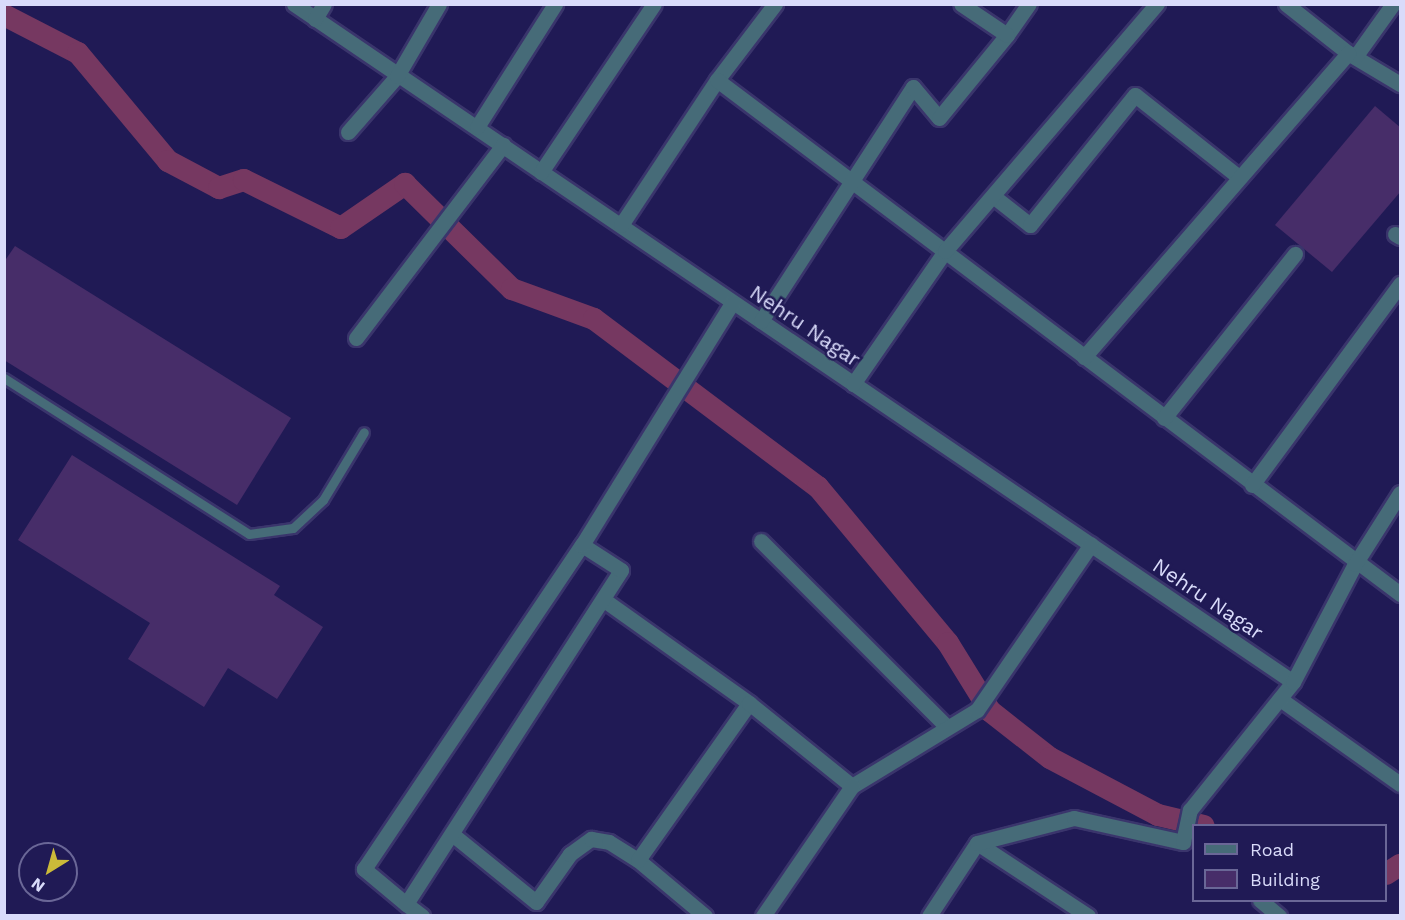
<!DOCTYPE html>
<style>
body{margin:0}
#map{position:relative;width:1405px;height:920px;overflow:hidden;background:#201a55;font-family:"Work Sans",sans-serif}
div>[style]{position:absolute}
.canal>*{height:22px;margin:-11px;padding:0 11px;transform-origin:11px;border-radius:11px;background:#763861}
.building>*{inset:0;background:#472d69}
.roads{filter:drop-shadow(2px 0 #3a356c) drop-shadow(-2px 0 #3a356c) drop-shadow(0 2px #3a356c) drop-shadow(0 -2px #3a356c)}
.lane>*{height:9px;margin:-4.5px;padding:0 4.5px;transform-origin:4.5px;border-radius:4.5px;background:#466b78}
.street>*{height:15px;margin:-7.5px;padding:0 7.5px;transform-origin:7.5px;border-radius:7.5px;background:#466b78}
span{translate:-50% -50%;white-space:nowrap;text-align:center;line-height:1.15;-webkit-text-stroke:5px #201a55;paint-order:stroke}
.street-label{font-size:21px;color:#d9dbfa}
.frame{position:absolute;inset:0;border:6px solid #d9dbfa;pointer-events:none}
.legend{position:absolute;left:1192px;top:824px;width:195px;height:78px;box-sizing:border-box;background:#201a55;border:2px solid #6a6797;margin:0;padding:8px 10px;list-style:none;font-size:18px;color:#d9dbfa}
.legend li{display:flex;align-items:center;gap:12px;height:30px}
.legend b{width:30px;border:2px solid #6a6797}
.north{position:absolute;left:18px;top:842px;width:60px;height:60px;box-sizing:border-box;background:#201a55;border:2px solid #6a6797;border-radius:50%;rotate:217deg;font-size:16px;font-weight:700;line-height:24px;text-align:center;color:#d9dbfa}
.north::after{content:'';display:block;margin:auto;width:21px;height:27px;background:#cbba39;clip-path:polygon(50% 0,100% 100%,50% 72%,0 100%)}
</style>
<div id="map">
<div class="canal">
<i style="left:4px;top:15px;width:83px;rotate:27.2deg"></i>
<i style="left:78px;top:53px;width:141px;rotate:50.2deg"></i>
<i style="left:168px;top:161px;width:58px;rotate:27.9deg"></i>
<i style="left:219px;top:188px;width:26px;rotate:-18deg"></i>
<i style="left:244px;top:180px;width:108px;rotate:26.3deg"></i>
<i style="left:341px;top:228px;width:78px;rotate:-34.5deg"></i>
<i style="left:405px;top:184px;width:150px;rotate:44.5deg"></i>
<i style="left:512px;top:289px;width:87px;rotate:20.1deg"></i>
<i style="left:594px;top:319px;width:280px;rotate:36.9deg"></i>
<i style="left:818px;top:487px;width:203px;rotate:50.2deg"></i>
<i style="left:948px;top:643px;width:80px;rotate:58.3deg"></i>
<i style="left:990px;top:711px;width:76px;rotate:38.1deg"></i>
<i style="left:1050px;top:758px;width:122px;rotate:27.8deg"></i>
<i style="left:1158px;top:815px;width:47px;rotate:13.4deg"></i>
<i style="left:1386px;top:874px;width:17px;rotate:-33deg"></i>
</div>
<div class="building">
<i style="clip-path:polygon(1375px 106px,1401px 128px,1401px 191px,1332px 272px,1275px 225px)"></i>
<i style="clip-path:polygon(15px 246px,291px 418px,237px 505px,4px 360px,4px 262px)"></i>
<i style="clip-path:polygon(72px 455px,280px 586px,274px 595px,323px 627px,277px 699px,228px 668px,204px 707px,128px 659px,150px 623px,18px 540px)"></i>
</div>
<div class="roads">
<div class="lane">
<i style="left:4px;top:378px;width:290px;rotate:32.5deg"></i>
<i style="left:249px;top:534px;width:44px;rotate:-7.8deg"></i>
<i style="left:293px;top:528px;width:41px;rotate:-43deg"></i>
<i style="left:323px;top:500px;width:79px;rotate:-58.9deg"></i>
</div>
<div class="street">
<i style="left:294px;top:4px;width:1207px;rotate:34.16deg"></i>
<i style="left:1286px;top:4px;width:79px;rotate:38.3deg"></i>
<i style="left:1348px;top:53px;width:61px;rotate:30.8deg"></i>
<i style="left:315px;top:19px;width:17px;rotate:-59deg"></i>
<i style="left:1007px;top:35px;width:38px;rotate:-55deg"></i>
<i style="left:1355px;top:57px;width:65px;rotate:-54.4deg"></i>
<i style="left:717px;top:80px;width:96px;rotate:-52.7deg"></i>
<i style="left:477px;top:127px;width:146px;rotate:-57.6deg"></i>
<i style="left:348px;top:132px;width:74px;rotate:-48.8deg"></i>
<i style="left:397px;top:76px;width:83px;rotate:-59.7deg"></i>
<i style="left:541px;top:172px;width:202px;rotate:-56.1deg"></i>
<i style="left:993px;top:196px;width:47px;rotate:38.1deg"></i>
<i style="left:1030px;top:225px;width:167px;rotate:-51.1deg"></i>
<i style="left:1135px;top:95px;width:132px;rotate:38.3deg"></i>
<i style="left:621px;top:225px;width:174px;rotate:-56.5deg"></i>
<i style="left:717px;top:80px;width:855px;rotate:36.96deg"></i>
<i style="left:1395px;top:234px;width:6px;rotate:31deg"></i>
<i style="left:761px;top:321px;width:279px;rotate:-57deg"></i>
<i style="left:913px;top:87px;width:40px;rotate:50deg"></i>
<i style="left:939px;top:118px;width:107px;rotate:-50.7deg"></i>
<i style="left:1007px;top:35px;width:55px;rotate:-146deg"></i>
<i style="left:356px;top:338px;width:243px;rotate:-52.7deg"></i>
<i style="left:1084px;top:357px;width:403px;rotate:-49deg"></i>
<i style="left:853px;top:384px;width:162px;rotate:-55.3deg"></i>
<i style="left:945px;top:251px;width:326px;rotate:-49.4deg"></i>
<i style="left:1164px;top:418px;width:210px;rotate:-51.4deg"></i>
<i style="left:1252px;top:485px;width:250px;rotate:-53.6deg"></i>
<i style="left:761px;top:541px;width:262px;rotate:45deg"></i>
<i style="left:604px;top:600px;width:178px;rotate:35.4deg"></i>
<i style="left:1280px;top:699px;width:147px;rotate:35.3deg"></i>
<i style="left:452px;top:834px;width:108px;rotate:39deg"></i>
<i style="left:536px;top:902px;width:59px;rotate:-54.7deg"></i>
<i style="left:570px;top:854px;width:26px;rotate:-36deg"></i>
<i style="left:591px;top:839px;width:18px;rotate:9deg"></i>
<i style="left:609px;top:842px;width:34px;rotate:32deg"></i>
<i style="left:977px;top:843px;width:133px;rotate:33.3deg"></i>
<i style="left:1260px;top:900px;width:25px;rotate:40deg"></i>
<i style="left:406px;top:904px;width:55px;rotate:-140.2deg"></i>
<i style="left:364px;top:869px;width:391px;rotate:-56.1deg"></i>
<i style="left:422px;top:916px;width:20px;rotate:-143deg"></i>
<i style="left:406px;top:904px;width:397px;rotate:-57.2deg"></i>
<i style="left:621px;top:570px;width:46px;rotate:-147.3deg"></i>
<i style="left:582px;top:545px;width:285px;rotate:-58.2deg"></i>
<i style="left:705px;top:916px;width:87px;rotate:-140.1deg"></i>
<i style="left:638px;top:860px;width:192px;rotate:-54.7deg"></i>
<i style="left:749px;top:703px;width:132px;rotate:38.9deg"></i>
<i style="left:852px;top:786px;width:146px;rotate:-31.3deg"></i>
<i style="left:977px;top:710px;width:201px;rotate:-55.5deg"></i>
<i style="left:763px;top:916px;width:158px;rotate:-55.6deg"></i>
<i style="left:929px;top:916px;width:87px;rotate:-56.7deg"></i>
<i style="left:977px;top:843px;width:100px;rotate:-14.5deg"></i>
<i style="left:1074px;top:818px;width:112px;rotate:12.4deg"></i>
<i style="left:1183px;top:842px;width:33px;rotate:-78deg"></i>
<i style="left:1190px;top:810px;width:164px;rotate:-51.2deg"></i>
<i style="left:1293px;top:682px;width:133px;rotate:-62.3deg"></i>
<i style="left:1355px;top:564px;width:84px;rotate:-57.6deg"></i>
</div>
</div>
<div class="street-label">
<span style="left:805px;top:326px;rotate:34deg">Nehru Nagar</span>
<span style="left:1208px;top:599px;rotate:34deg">Nehru Nagar</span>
</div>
<div class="frame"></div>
<ul class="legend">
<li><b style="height:8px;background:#466b78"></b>Road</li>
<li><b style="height:16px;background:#472d69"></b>Building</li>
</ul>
<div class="north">N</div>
</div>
